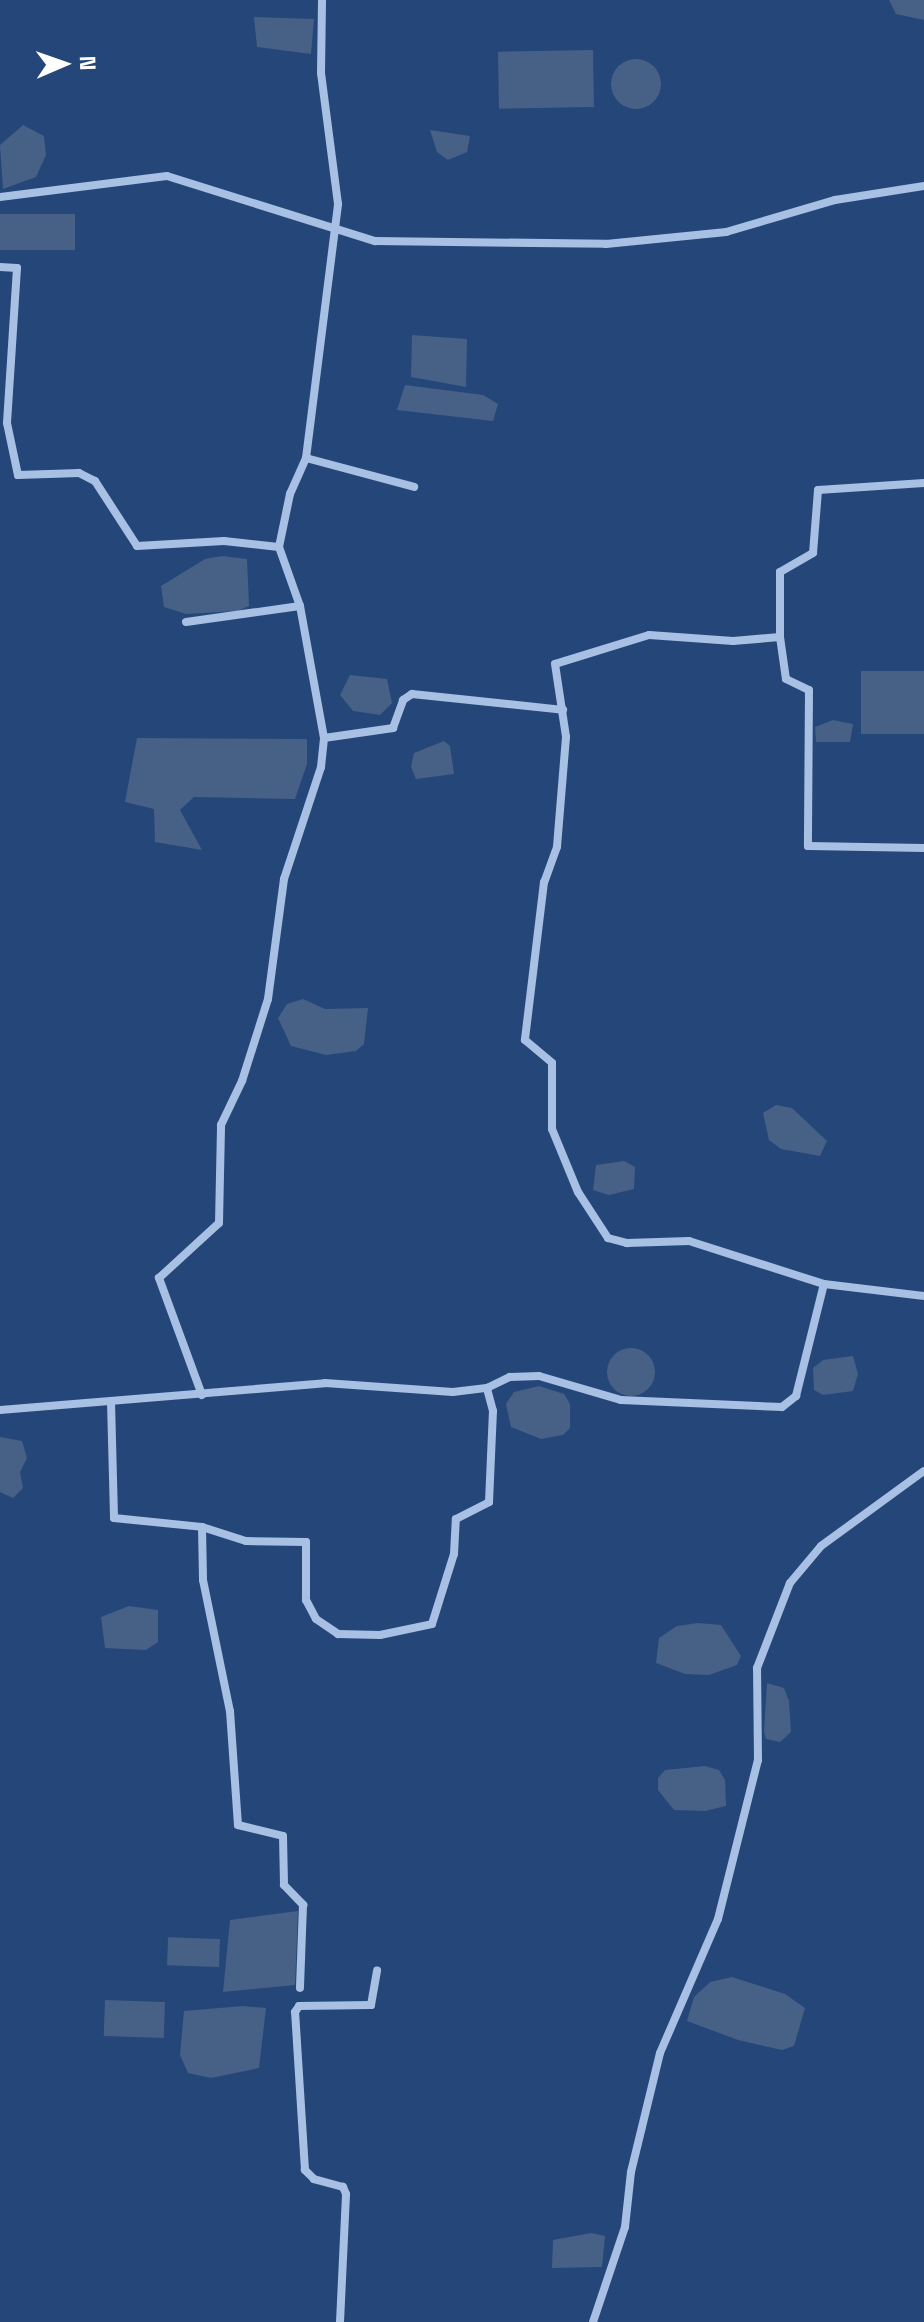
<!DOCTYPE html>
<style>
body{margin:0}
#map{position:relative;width:924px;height:2322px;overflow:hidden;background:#254679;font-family:"Space Grotesk",sans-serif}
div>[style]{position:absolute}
.water>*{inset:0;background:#476085;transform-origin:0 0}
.round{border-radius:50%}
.street>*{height:8px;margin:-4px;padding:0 4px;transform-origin:4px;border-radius:4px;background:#a7c0e3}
span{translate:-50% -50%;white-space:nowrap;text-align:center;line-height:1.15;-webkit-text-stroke:6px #254679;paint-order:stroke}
.north{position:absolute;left:24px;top:24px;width:80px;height:80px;-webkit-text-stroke:6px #254679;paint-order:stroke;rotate:88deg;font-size:22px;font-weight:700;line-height:32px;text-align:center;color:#fff}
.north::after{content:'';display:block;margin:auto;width:28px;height:36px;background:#fff;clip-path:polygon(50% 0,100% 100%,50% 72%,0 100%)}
</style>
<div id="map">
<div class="water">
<i style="clip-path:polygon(889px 0,924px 0,924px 20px,896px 14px)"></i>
<i style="clip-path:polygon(254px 17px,314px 19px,311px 54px,257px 47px)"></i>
<i style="left:593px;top:50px;width:57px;height:95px;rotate:89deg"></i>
<i class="round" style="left:611px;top:59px;width:50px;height:50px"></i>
<i style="clip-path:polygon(23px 125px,44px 136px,46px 155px,36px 177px,3px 189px,0 145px)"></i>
<i style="clip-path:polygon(430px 130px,470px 136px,467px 152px,448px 160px,437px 152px)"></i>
<i style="left:75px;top:214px;width:36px;height:75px;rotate:90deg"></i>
<i style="clip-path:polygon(412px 335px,467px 339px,466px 387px,411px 377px)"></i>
<i style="clip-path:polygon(405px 385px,483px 395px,498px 404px,493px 421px,397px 410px)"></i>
<i style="clip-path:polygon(222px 556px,247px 559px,249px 606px,238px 611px,186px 614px,164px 607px,161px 586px,205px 559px)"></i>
<i style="left:924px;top:671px;width:63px;height:63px;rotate:90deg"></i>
<i style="clip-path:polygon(350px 675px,387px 679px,392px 703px,380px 715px,353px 711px,340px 695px)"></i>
<i style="clip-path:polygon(833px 720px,853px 724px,850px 742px,816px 742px,815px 727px)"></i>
<i style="clip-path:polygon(137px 738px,307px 739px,307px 764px,295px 799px,194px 797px,180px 810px,202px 850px,155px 842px,154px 809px,125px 802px)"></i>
<i style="clip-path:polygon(444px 741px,450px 746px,454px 774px,416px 779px,411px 767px,414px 753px)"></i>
<i style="clip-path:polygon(303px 999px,325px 1009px,368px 1008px,364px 1044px,356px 1051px,326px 1055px,291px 1046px,278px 1018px,287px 1004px)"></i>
<i style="clip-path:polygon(776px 1105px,792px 1108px,827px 1141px,820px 1156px,781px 1149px,769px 1140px,763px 1113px)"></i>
<i style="clip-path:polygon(624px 1161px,635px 1167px,634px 1189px,609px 1195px,593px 1190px,596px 1165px)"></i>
<i class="round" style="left:607px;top:1348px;width:48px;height:48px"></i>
<i style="clip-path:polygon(853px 1356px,858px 1374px,853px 1391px,823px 1395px,814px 1390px,813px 1368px,823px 1360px)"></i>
<i style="clip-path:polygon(539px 1386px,564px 1394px,570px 1404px,570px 1428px,563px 1435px,541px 1439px,511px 1427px,506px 1404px,514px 1392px)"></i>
<i style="clip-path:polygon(0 1437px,22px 1441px,27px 1458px,20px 1472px,23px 1488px,13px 1498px,0 1492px)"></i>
<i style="clip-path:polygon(129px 1606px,158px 1610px,158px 1642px,146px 1650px,105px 1648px,101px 1617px)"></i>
<i style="clip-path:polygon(698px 1623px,721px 1625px,741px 1656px,737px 1665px,709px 1675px,685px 1674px,656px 1663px,659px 1638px,677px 1626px)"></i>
<i style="clip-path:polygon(767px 1683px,784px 1688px,789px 1701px,791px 1732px,780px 1742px,766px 1739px,764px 1731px)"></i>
<i style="clip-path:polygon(705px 1766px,719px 1770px,725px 1780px,726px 1806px,705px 1811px,674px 1810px,658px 1790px,658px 1778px,665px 1770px)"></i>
<i style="clip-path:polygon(298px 1911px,295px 1985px,223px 1992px,230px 1920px)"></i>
<i style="left:220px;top:1939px;width:28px;height:52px;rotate:92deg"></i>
<i style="clip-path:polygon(732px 1977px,785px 1994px,805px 2008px,794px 2046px,782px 2050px,738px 2040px,687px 2021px,694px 1997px,710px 1982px)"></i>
<i style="left:105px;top:2000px;width:60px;height:36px;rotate:2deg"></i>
<i style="clip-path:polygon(243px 2006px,266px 2008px,259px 2068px,211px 2078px,188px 2073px,180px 2055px,184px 2011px)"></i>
<i style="clip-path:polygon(591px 2233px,605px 2236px,602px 2267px,552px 2268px,553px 2240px)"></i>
</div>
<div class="street">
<i style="left:0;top:197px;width:168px;rotate:-7.2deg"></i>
<i style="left:167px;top:176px;width:218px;rotate:17.4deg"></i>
<i style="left:375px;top:241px;width:231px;rotate:0.7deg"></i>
<i style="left:606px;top:244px;width:121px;rotate:-5.7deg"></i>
<i style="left:726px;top:232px;width:114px;rotate:-16.4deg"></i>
<i style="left:835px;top:200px;width:90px;rotate:-8.9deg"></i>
<i style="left:0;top:267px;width:17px;rotate:3deg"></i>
<i style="left:17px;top:268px;width:155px;rotate:93.7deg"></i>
<i style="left:7px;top:423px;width:53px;rotate:78.1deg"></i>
<i style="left:18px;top:475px;width:61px;rotate:-1.9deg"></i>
<i style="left:79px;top:473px;width:18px;rotate:27deg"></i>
<i style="left:95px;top:481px;width:77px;rotate:57.1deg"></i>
<i style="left:137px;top:546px;width:87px;rotate:-3.3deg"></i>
<i style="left:224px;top:541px;width:55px;rotate:6.2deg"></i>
<i style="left:279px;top:547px;width:54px;rotate:-78.3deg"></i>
<i style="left:290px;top:494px;width:39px;rotate:-66deg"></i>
<i style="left:306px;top:458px;width:256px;rotate:-82.8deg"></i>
<i style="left:338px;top:204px;width:132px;rotate:-97.4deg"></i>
<i style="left:321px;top:73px;width:73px;rotate:-89.2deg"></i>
<i style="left:306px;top:458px;width:112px;rotate:15deg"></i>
<i style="left:924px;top:483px;width:106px;rotate:176.2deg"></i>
<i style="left:818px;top:490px;width:63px;rotate:94.5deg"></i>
<i style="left:813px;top:553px;width:38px;rotate:150deg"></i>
<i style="left:780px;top:572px;width:65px;rotate:90deg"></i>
<i style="left:780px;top:637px;width:42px;rotate:81.9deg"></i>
<i style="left:786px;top:679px;width:25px;rotate:26deg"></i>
<i style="left:809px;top:690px;width:156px;rotate:90.4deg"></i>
<i style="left:808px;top:846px;width:116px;rotate:1deg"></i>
<i style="left:186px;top:622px;width:115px;rotate:-8deg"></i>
<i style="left:780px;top:637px;width:47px;rotate:175.1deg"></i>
<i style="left:733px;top:641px;width:84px;rotate:-175.9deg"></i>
<i style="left:649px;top:635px;width:98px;rotate:162.9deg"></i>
<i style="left:555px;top:664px;width:74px;rotate:81.4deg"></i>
<i style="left:566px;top:737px;width:110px;rotate:94.7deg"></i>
<i style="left:557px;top:847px;width:37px;rotate:110deg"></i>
<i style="left:544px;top:882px;width:159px;rotate:96.9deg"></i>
<i style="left:525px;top:1040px;width:35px;rotate:40deg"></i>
<i style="left:552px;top:1063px;width:66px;rotate:90deg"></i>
<i style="left:552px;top:1129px;width:68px;rotate:67.6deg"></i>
<i style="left:578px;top:1192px;width:55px;rotate:56.9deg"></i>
<i style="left:608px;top:1238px;width:20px;rotate:15deg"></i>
<i style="left:627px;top:1243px;width:62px;rotate:-1.8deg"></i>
<i style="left:689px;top:1241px;width:142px;rotate:17.7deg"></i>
<i style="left:824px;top:1284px;width:101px;rotate:6.8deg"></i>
<i style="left:324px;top:738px;width:70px;rotate:-8.2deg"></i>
<i style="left:393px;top:728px;width:30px;rotate:-70deg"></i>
<i style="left:403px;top:700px;width:11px;rotate:-34deg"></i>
<i style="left:412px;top:694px;width:152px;rotate:6deg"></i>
<i style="left:202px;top:1395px;width:125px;rotate:-110.2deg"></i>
<i style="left:159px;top:1278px;width:81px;rotate:-42.5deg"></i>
<i style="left:219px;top:1223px;width:98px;rotate:-88.8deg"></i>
<i style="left:221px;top:1125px;width:49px;rotate:-64.5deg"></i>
<i style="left:242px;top:1081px;width:86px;rotate:-72.4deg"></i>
<i style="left:268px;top:999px;width:121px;rotate:-82.4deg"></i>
<i style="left:284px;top:879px;width:118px;rotate:-71.7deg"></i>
<i style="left:321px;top:767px;width:29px;rotate:-84deg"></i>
<i style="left:324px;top:738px;width:134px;rotate:-100.3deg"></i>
<i style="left:300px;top:606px;width:63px;rotate:-109.6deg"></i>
<i style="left:111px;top:1402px;width:116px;rotate:88.5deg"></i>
<i style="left:114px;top:1518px;width:88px;rotate:5.8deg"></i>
<i style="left:202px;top:1527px;width:46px;rotate:17.7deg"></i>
<i style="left:246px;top:1541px;width:60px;rotate:1deg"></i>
<i style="left:306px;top:1542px;width:58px;rotate:90deg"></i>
<i style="left:306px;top:1600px;width:21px;rotate:62deg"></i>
<i style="left:316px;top:1619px;width:27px;rotate:34deg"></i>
<i style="left:338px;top:1634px;width:42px;rotate:1.4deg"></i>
<i style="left:380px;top:1635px;width:53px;rotate:-11.9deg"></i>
<i style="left:432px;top:1624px;width:73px;rotate:-72.6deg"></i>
<i style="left:454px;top:1554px;width:35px;rotate:-87deg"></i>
<i style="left:456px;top:1519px;width:37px;rotate:-27deg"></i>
<i style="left:489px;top:1502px;width:91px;rotate:-87.5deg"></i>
<i style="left:493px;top:1411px;width:24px;rotate:-105deg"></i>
<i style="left:0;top:1410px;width:326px;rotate:-4.7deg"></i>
<i style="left:325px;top:1383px;width:128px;rotate:4deg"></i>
<i style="left:453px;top:1392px;width:34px;rotate:-7deg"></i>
<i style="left:487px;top:1388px;width:25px;rotate:-26deg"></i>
<i style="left:510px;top:1377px;width:29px;rotate:-2deg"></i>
<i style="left:539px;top:1376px;width:85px;rotate:16.3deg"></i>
<i style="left:621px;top:1400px;width:161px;rotate:2.5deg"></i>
<i style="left:782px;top:1407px;width:18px;rotate:-38deg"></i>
<i style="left:796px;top:1396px;width:115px;rotate:-76deg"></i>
<i style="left:202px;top:1527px;width:53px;rotate:88.9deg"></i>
<i style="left:203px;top:1580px;width:134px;rotate:78.4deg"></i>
<i style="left:230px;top:1711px;width:114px;rotate:86deg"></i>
<i style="left:238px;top:1825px;width:46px;rotate:13.7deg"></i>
<i style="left:283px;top:1836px;width:49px;rotate:88.8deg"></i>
<i style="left:284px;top:1885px;width:28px;rotate:46deg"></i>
<i style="left:303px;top:1905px;width:83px;rotate:92.1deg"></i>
<i style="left:340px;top:2322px;width:128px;rotate:-87.3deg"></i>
<i style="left:346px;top:2194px;width:8px;rotate:-113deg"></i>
<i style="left:343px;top:2187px;width:30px;rotate:-165deg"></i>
<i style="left:314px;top:2179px;width:13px;rotate:-135deg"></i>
<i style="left:305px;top:2170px;width:158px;rotate:-93.6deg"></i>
<i style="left:295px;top:2012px;width:7px;rotate:-56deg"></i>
<i style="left:299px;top:2006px;width:72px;rotate:-0.8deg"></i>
<i style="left:371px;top:2005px;width:35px;rotate:-80deg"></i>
<i style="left:593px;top:2322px;width:100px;rotate:-71.4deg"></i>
<i style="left:625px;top:2227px;width:55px;rotate:-83.8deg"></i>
<i style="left:631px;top:2172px;width:122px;rotate:-76.3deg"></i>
<i style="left:660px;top:2053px;width:146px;rotate:-66.6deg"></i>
<i style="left:718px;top:1919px;width:164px;rotate:-75.9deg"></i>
<i style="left:758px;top:1760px;width:92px;rotate:-90.6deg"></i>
<i style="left:757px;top:1668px;width:91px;rotate:-68.8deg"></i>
<i style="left:790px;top:1583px;width:48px;rotate:-50deg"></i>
<i style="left:821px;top:1546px;width:127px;rotate:-36.1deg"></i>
</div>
<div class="north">N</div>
</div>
